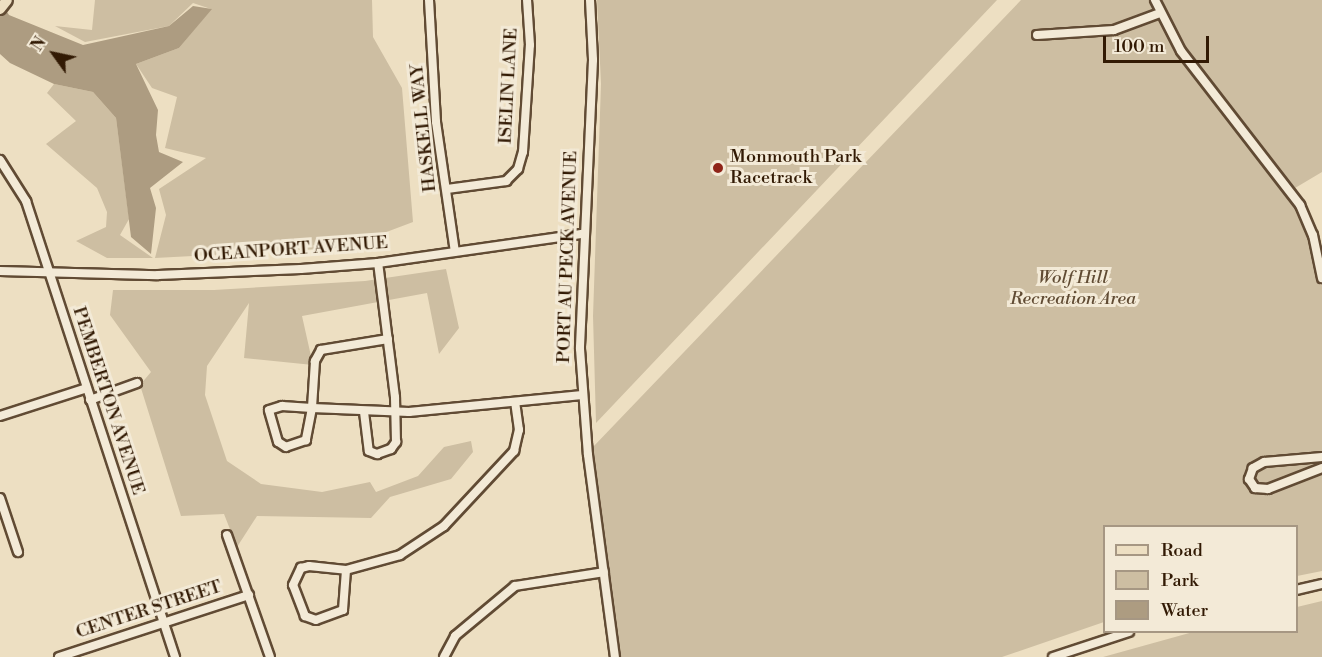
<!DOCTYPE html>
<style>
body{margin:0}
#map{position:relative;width:1322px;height:657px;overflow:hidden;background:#eddfc2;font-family:"Libre Bodoni",serif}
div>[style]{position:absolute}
.green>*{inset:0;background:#cdbea2}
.water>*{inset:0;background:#ad9c81}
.roads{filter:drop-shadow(2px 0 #614b34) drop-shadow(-2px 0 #614b34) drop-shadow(0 2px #614b34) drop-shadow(0 -2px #614b34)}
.minor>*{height:8px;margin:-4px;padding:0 4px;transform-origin:4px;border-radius:4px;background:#f3ead7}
.major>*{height:10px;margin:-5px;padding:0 5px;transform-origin:5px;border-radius:5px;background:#eddfc2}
.dots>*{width:16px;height:16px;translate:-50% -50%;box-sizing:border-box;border:3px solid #f3ead7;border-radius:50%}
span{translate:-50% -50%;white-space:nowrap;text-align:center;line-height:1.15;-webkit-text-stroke:6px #f3ead7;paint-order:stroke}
.street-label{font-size:18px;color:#321a04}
.poi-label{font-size:18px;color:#321a04}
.left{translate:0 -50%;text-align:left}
.park-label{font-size:18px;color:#604b33;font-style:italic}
.legend{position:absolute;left:1103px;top:525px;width:195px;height:108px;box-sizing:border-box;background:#f3ead7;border:2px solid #a69783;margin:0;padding:8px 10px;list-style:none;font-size:18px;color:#321a04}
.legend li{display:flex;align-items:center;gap:12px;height:30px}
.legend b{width:30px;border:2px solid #a69783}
.north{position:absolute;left:24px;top:24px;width:60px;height:60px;-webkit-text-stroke:4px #f3ead7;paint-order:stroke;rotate:303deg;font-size:16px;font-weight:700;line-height:24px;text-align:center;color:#321a04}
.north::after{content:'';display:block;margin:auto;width:21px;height:27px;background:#321a04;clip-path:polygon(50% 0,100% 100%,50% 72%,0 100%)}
.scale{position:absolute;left:1103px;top:36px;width:106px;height:27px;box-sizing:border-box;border:3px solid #321a04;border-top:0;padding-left:8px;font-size:18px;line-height:21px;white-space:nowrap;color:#321a04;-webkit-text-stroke:4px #f3ead7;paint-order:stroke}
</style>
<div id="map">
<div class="green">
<i style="clip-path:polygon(95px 0,372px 0,373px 37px,402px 88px,413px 222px,344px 248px,155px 258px,166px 215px,159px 189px,206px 158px,165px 148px,177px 97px,152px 88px,136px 64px,179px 48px,211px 9px,193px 3px,169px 26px,85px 42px,55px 26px,92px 30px)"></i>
<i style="clip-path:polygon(597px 0,997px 0,596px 423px,593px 316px,601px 84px)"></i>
<i style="clip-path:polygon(1021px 0,1322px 0,1322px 172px,1290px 191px,1309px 226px,1322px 286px,1322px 571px,1297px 576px,1296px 526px,1104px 526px,1104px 622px,1002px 657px,621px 657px,593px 447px)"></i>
<i style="clip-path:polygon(54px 84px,93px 92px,116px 118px,129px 219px,120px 235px,153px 258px,107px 258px,76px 241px,106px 227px,107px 212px,97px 188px,46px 144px,76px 121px,47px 93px)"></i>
<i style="clip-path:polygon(446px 269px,459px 328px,439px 354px,427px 293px,302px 316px,313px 365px,244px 358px,249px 303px,207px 366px,205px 395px,227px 461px,261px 484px,322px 492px,370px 482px,376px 492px,418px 476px,444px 447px,471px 441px,473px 452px,451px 479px,390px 497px,371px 518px,257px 516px,237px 547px,224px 514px,181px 516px,140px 385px,151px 372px,110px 315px,113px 290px,214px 290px,365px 281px)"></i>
<i style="clip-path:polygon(1322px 601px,1322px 657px,1103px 657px,1193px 632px,1296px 632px,1297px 607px)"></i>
</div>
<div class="water">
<i style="clip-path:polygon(0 1px,9px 15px,83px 45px,169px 26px,193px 6px,212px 9px,179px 48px,136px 64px,158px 110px,156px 135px,159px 152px,183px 162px,150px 188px,156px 208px,151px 254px,131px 237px,116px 118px,93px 92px,54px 84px,10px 63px,0 54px)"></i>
</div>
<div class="roads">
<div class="minor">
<i style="left:429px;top:0;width:122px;rotate:86.7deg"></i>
<i style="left:436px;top:122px;width:131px;rotate:81.7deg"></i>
<i style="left:590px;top:0;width:60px;rotate:87.1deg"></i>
<i style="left:593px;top:60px;width:289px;rotate:92.6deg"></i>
<i style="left:580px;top:349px;width:106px;rotate:85.7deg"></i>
<i style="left:588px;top:455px;width:204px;rotate:82.4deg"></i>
<i style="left:1155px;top:0;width:57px;rotate:63deg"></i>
<i style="left:1181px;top:51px;width:195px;rotate:52.3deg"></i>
<i style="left:1300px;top:205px;width:33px;rotate:67deg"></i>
<i style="left:1313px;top:235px;width:44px;rotate:78.2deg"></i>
<i style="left:1037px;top:35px;width:77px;rotate:-3.7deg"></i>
<i style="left:1114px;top:30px;width:49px;rotate:-20.3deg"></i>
<i style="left:0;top:160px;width:49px;rotate:57.6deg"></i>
<i style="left:26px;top:201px;width:480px;rotate:71.9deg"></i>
<i style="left:447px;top:189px;width:60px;rotate:-7.7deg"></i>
<i style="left:506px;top:181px;width:17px;rotate:-45deg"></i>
<i style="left:518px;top:169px;width:18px;rotate:-74deg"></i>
<i style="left:523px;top:152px;width:107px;rotate:-86.3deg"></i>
<i style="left:530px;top:45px;width:45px;rotate:-93.8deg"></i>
<i style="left:0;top:271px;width:158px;rotate:1.5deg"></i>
<i style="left:158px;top:275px;width:143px;rotate:-2.4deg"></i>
<i style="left:301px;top:269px;width:77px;rotate:-4.5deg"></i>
<i style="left:378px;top:263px;width:207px;rotate:-8.1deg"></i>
<i style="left:388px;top:339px;width:68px;rotate:170.7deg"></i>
<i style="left:321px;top:350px;width:13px;rotate:119deg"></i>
<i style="left:315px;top:361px;width:47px;rotate:93.7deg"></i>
<i style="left:312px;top:408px;width:97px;rotate:2.4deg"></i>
<i style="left:409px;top:412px;width:174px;rotate:-5.6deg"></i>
<i style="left:90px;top:400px;width:50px;rotate:-19.9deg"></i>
<i style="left:282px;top:406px;width:30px;rotate:4deg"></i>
<i style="left:312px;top:408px;width:33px;rotate:101deg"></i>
<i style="left:306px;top:440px;width:21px;rotate:161deg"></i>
<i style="left:286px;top:447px;width:9px;rotate:-148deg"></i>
<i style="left:278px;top:442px;width:33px;rotate:-106deg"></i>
<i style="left:269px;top:410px;width:14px;rotate:-17deg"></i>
<i style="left:364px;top:412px;width:39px;rotate:83deg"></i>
<i style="left:369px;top:451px;width:9px;rotate:21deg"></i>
<i style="left:377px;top:454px;width:15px;rotate:-20deg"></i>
<i style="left:391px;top:449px;width:9px;rotate:-54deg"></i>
<i style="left:396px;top:442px;width:45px;rotate:-91.3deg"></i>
<i style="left:395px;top:397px;width:135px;rotate:-97.2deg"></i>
<i style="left:0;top:416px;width:91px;rotate:-17.8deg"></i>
<i style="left:1322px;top:457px;width:58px;rotate:175.1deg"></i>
<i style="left:1264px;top:462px;width:13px;rotate:151deg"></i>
<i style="left:1253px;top:468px;width:12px;rotate:110deg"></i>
<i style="left:1249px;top:479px;width:11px;rotate:56deg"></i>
<i style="left:1255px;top:488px;width:13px;rotate:4deg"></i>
<i style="left:1268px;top:489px;width:58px;rotate:-21.3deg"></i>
<i style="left:0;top:498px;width:57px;rotate:71.6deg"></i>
<i style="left:227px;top:535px;width:129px;rotate:70.6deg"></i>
<i style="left:309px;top:566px;width:37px;rotate:6deg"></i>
<i style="left:346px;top:570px;width:40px;rotate:94.3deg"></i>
<i style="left:343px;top:610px;width:29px;rotate:160deg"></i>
<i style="left:316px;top:620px;width:12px;rotate:-160deg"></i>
<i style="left:305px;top:616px;width:33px;rotate:-111deg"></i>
<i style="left:293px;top:585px;width:19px;rotate:-65deg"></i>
<i style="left:301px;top:568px;width:8px;rotate:-14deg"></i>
<i style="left:346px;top:570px;width:56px;rotate:-15.5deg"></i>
<i style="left:400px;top:555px;width:53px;rotate:-33.4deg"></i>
<i style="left:444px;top:526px;width:103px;rotate:-47deg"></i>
<i style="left:514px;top:451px;width:22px;rotate:-77deg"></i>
<i style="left:519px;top:430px;width:28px;rotate:-98deg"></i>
<i style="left:1296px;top:590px;width:27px;rotate:-13deg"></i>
<i style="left:59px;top:657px;width:200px;rotate:-18.1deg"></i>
<i style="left:444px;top:657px;width:24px;rotate:-62deg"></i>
<i style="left:455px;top:636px;width:78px;rotate:-39.8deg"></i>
<i style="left:515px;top:586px;width:90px;rotate:-8.9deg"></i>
<i style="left:1053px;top:657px;width:80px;rotate:-18.2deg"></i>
</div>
<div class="major">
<i style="left:0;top:9px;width:11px;rotate:-52deg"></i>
</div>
</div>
<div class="dots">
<i style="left:718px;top:168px;background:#8f2418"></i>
</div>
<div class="street-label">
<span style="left:509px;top:86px;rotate:-87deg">ISELIN LANE</span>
<span style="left:424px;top:128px;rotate:-96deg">HASKELL WAY</span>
<span style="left:291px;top:250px;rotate:-4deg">OCEANPORT AVENUE</span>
<span style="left:568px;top:257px;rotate:-88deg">PORT AU PECK AVENUE</span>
<span style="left:108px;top:401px;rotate:72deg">PEMBERTON AVENUE</span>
<span style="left:149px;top:610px;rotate:-18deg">CENTER STREET</span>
</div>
<div class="poi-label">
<span class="left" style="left:730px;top:168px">Monmouth Park<br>Racetrack</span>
</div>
<div class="park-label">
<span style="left:1073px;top:289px">Wolf Hill<br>Recreation Area</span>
</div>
<ul class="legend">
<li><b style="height:8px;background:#eddfc2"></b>Road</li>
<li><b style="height:16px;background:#cdbea2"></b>Park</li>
<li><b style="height:16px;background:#ad9c81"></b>Water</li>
</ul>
<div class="north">N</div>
<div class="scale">100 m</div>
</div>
